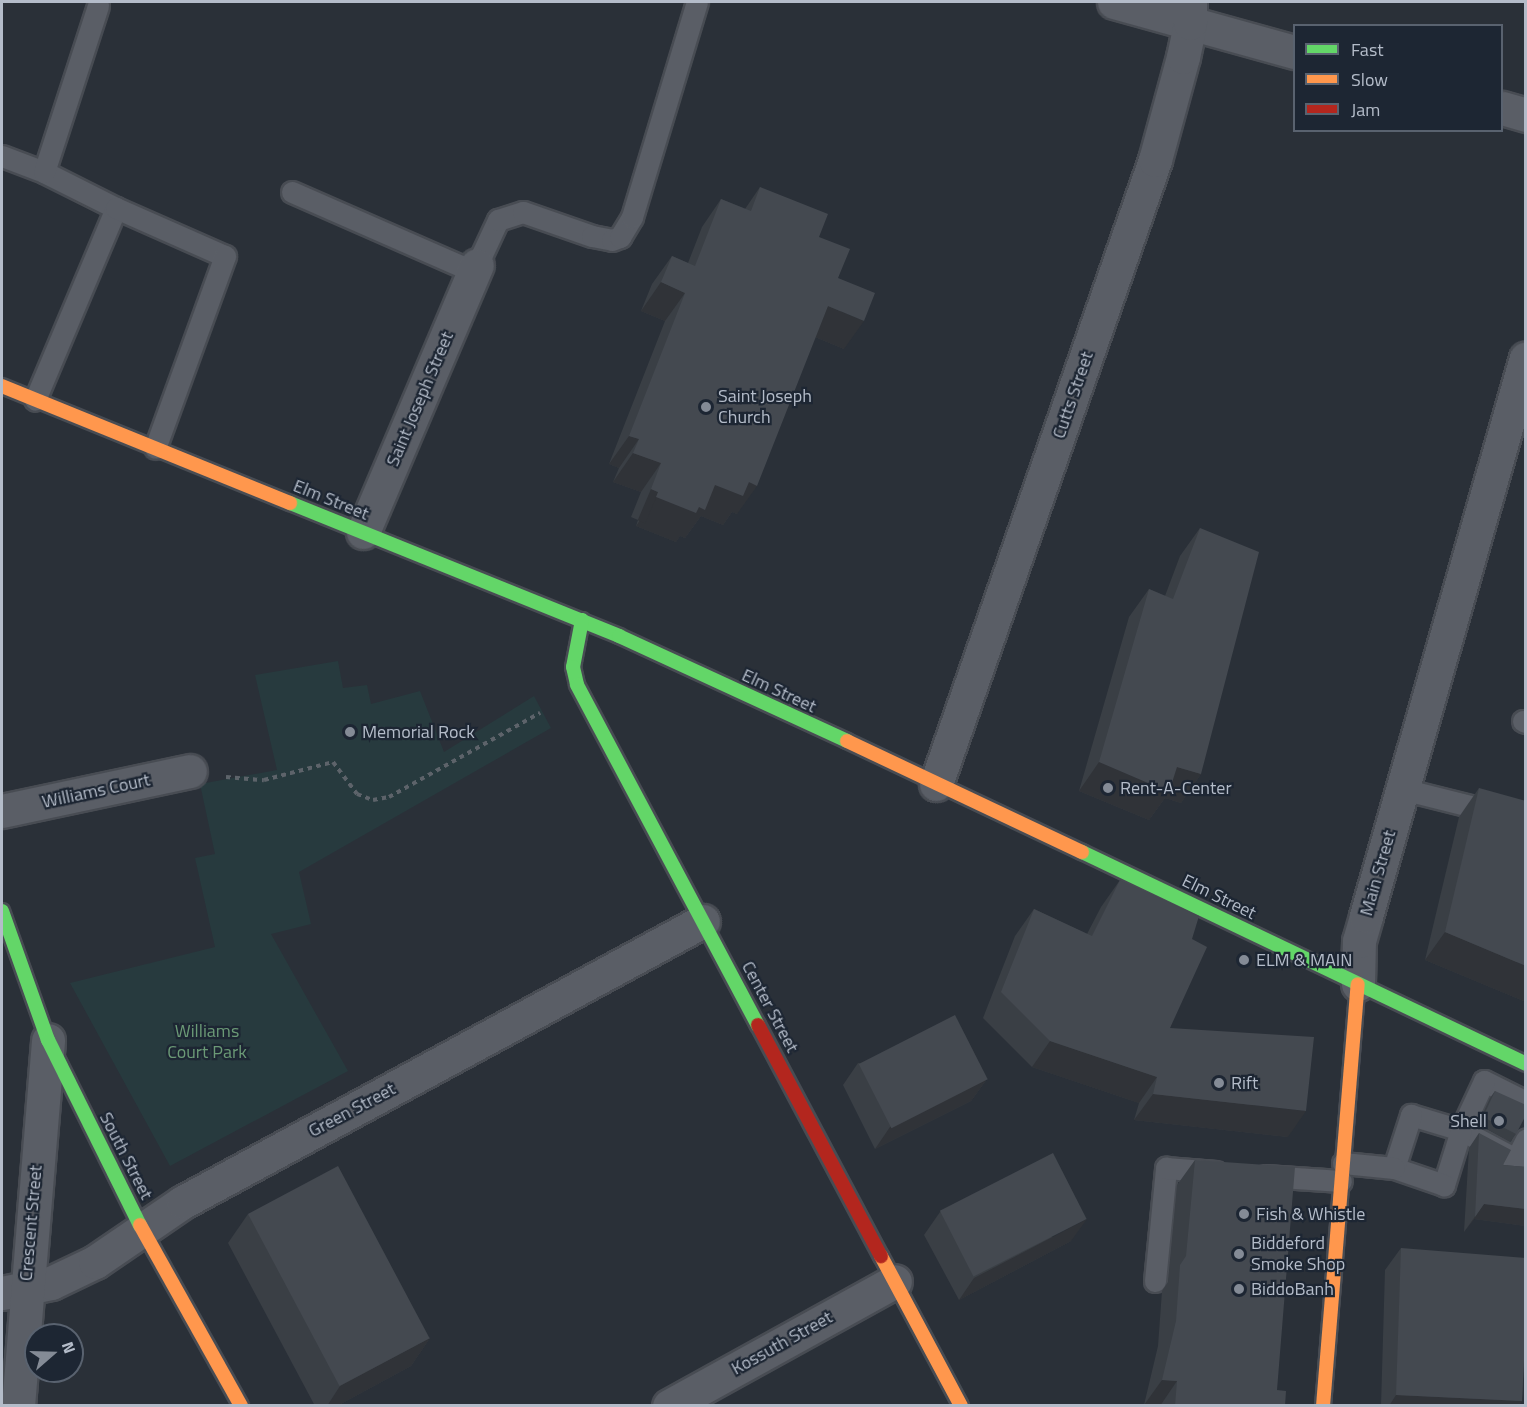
<!DOCTYPE html>
<style>
body{margin:0}
#map{position:relative;width:1527px;height:1407px;overflow:hidden;background:#2a3038;font-family:"Titillium Web",sans-serif}
div>[style]{position:absolute}
.green>*{inset:0;background:#273a3e}
.path>*{height:4px;margin-top:-2px;transform-origin:0;background:repeating-linear-gradient(90deg,#5d636a 0 4.5px,transparent 0 9px)}
.roads{filter:drop-shadow(2px 0 #484c53) drop-shadow(-2px 0 #484c53) drop-shadow(0 2px #484c53) drop-shadow(0 -2px #484c53)}
.lane>*{height:21px;margin:-10.5px;padding:0 10.5px;transform-origin:10.5px;border-radius:10.5px;background:#5a5e66}
.street>*{height:33px;margin:-16.5px;padding:0 16.5px;transform-origin:16.5px;border-radius:16.5px;background:#5a5e66}
.fast>*{height:14px;margin:-7px;padding:0 7px;transform-origin:7px;border-radius:7px;background:#63d668}
.slow>*{height:14px;margin:-7px;padding:0 7px;transform-origin:7px;border-radius:7px;background:#ff974d}
.jam>*{height:14px;margin:-7px;padding:0 7px;transform-origin:7px;border-radius:7px;background:#b3261e}
.wall>*{inset:0;background:#3a3f45}
.shaded-wall>*{inset:0;background:#303338;transform-origin:0 0}
.building>*{inset:0;background:#444950;transform-origin:0 0}
.dots>*{width:16px;height:16px;translate:-50% -50%;box-sizing:border-box;border:3px solid #1d2633;border-radius:50%}
span{translate:-50% -50%;white-space:nowrap;text-align:center;line-height:1.15;-webkit-text-stroke:4.5px #1d2633;paint-order:stroke}
.street-label{font-size:18px;color:#b4bcc9}
.poi-label{font-size:18px;color:#b4bcc9}
.left{translate:0 -50%;text-align:left}
.right{translate:-100% -50%;text-align:right}
.park-label{font-size:18px;color:#6b9a76}
.frame{position:absolute;inset:0;border:3px solid #b4bcc9;pointer-events:none}
.legend{position:absolute;left:1293px;top:24px;width:210px;height:108px;box-sizing:border-box;background:#1d2633;border:2px solid #59626f;margin:0;padding:8px 10px;list-style:none;font-size:18px;color:#b4bcc9}
.legend li{display:flex;align-items:center;gap:12px;height:30px}
.legend b{width:30px;border:2px solid #59626f}
.north{position:absolute;left:24px;top:1323px;width:60px;height:60px;box-sizing:border-box;background:#1d2633;border:2px solid #59626f;border-radius:50%;rotate:70deg;font-size:16px;font-weight:700;line-height:24px;text-align:center;color:#b4bcc9}
.north::after{content:'';display:block;margin:auto;width:21px;height:27px;background:#848b96;clip-path:polygon(50% 0,100% 100%,50% 72%,0 100%)}
</style>
<div id="map">
<div class="green">
<i style="clip-path:polygon(338px 661px,343px 688px,367px 685px,371px 704px,420px 691px,444px 752px,534px 696px,551px 728px,299px 872px,311px 924px,271px 934px,348px 1071px,170px 1166px,70px 983px,215px 947px,195px 858px,215px 854px,200px 784px,277px 770px,255px 675px)"></i>
</div>
<div class="path">
<i style="left:226px;top:777px;width:38px;rotate:5deg"></i>
<i style="left:264px;top:780px;width:71px;rotate:-14.6deg"></i>
<i style="left:333px;top:762px;width:40px;rotate:53deg"></i>
<i style="left:357px;top:794px;width:17px;rotate:21deg"></i>
<i style="left:373px;top:800px;width:16px;rotate:-11deg"></i>
<i style="left:389px;top:797px;width:173px;rotate:-29.1deg"></i>
</div>
<div class="roads">
<div class="lane">
<i style="left:2px;top:156px;width:45px;rotate:20.9deg"></i>
<i style="left:44px;top:172px;width:80px;rotate:26.6deg"></i>
<i style="left:116px;top:208px;width:208px;rotate:112.9deg"></i>
<i style="left:44px;top:172px;width:175px;rotate:-72deg"></i>
<i style="left:292px;top:192px;width:199px;rotate:23.7deg"></i>
<i style="left:116px;top:208px;width:119px;rotate:23.8deg"></i>
<i style="left:225px;top:256px;width:204px;rotate:110deg"></i>
<i style="left:477px;top:265px;width:50px;rotate:-65deg"></i>
<i style="left:498px;top:220px;width:26px;rotate:-18deg"></i>
<i style="left:523px;top:212px;width:73px;rotate:19.2deg"></i>
<i style="left:592px;top:236px;width:20px;rotate:11deg"></i>
<i style="left:612px;top:240px;width:9px;rotate:-21deg"></i>
<i style="left:620px;top:237px;width:23px;rotate:-59deg"></i>
<i style="left:632px;top:217px;width:225px;rotate:-73.2deg"></i>
<i style="left:1523px;top:721px;width:3px;rotate:18deg"></i>
<i style="left:1402px;top:789px;width:128px;rotate:14deg"></i>
<i style="left:1526px;top:1102px;width:47px;rotate:-153.4deg"></i>
<i style="left:1484px;top:1081px;width:54px;rotate:115.1deg"></i>
<i style="left:1461px;top:1130px;width:62px;rotate:27.8deg"></i>
<i style="left:1516px;top:1159px;width:22px;rotate:-63deg"></i>
<i style="left:1411px;top:1115px;width:52px;rotate:16.7deg"></i>
<i style="left:1461px;top:1130px;width:58px;rotate:107.2deg"></i>
<i style="left:1444px;top:1185px;width:53px;rotate:-161.2deg"></i>
<i style="left:1394px;top:1168px;width:56px;rotate:-72.2deg"></i>
<i style="left:1343px;top:1163px;width:51px;rotate:5.6deg"></i>
<i style="left:1265px;top:1176px;width:76px;rotate:3.8deg"></i>
<i style="left:1155px;top:1281px;width:114px;rotate:-84.4deg"></i>
<i style="left:1166px;top:1168px;width:50px;rotate:4.6deg"></i>
</div>
<div class="street">
<i style="left:1114px;top:2px;width:187px;rotate:15.5deg"></i>
<i style="left:1502px;top:108px;width:25px;rotate:16deg"></i>
<i style="left:363px;top:532px;width:290px;rotate:-66.9deg"></i>
<i style="left:936px;top:784px;width:661px;rotate:-70.66deg"></i>
<i style="left:1155px;top:160px;width:107px;rotate:-74.8deg"></i>
<i style="left:1183px;top:57px;width:35px;rotate:-78deg"></i>
<i style="left:1190px;top:23px;width:21px;rotate:-90deg"></i>
<i style="left:2px;top:811px;width:192px;rotate:-12deg"></i>
<i style="left:1358px;top:984px;width:43px;rotate:-88.7deg"></i>
<i style="left:1359px;top:941px;width:26px;rotate:-74deg"></i>
<i style="left:1366px;top:916px;width:580px;rotate:-74deg"></i>
<i style="left:2px;top:1293px;width:50px;rotate:-11.5deg"></i>
<i style="left:51px;top:1283px;width:49px;rotate:-25.5deg"></i>
<i style="left:95px;top:1262px;width:107px;rotate:-34.3deg"></i>
<i style="left:183px;top:1202px;width:591px;rotate:-28.39deg"></i>
<i style="left:18px;top:1406px;width:367px;rotate:-85.3deg"></i>
<i style="left:669px;top:1406px;width:258px;rotate:-28.9deg"></i>
</div>
<div class="fast">
<i style="left:290px;top:503px;width:355px;rotate:22deg"></i>
<i style="left:619px;top:636px;width:251px;rotate:24.7deg"></i>
<i style="left:582px;top:620px;width:48px;rotate:100.8deg"></i>
<i style="left:573px;top:667px;width:18px;rotate:77deg"></i>
<i style="left:577px;top:685px;width:385px;rotate:62deg"></i>
<i style="left:1082px;top:852px;width:492px;rotate:25.5deg"></i>
<i style="left:2px;top:911px;width:137px;rotate:70.4deg"></i>
<i style="left:48px;top:1040px;width:207px;rotate:63.6deg"></i>
</div>
<div class="slow">
<i style="left:2px;top:386px;width:311px;rotate:22.1deg"></i>
<i style="left:847px;top:741px;width:260px;rotate:25.3deg"></i>
<i style="left:140px;top:1225px;width:207px;rotate:60.8deg"></i>
<i style="left:881px;top:1256px;width:170px;rotate:61.9deg"></i>
<i style="left:1323px;top:1406px;width:423px;rotate:-85.3deg"></i>
</div>
<div class="jam">
<i style="left:758px;top:1025px;width:262px;rotate:62deg"></i>
</div>
</div>
<div class="wall">
<i style="clip-path:polygon(760px 187px,819px 237px,838px 278px,844px 349px,815px 337px,737px 514px,732px 512px,723px 525px,701px 516px,685px 538px,680px 536px,676px 542px,636px 526px,638px 520px,631px 517px,641px 492px,613px 482px,619px 468px,609px 464px,665px 321px,641px 311px,652px 284px,672px 256px,688px 263px,702px 227px,721px 199px,745px 209px)"></i>
<i style="clip-path:polygon(1200px 528px,1201px 774px,1181px 803px,1165px 798px,1149px 820px,1079px 791px,1129px 617px,1149px 589px,1165px 596px,1180px 556px)"></i>
<i style="clip-path:polygon(1479px 788px,1526px 1002px,1425px 960px,1459px 817px)"></i>
<i style="clip-path:polygon(1120px 880px,1192px 939px,1170px 1028px,1288px 1137px,1134px 1120px,1139px 1103px,1032px 1067px,983px 1018px,1015px 936px,1034px 909px,1087px 934px,1101px 907px)"></i>
<i style="clip-path:polygon(858px 1063px,987px 1079px,971px 1101px,875px 1149px,843px 1085px)"></i>
<i style="clip-path:polygon(1495px 1091px,1516px 1134px,1510px 1142px,1478px 1124px,1490px 1098px)"></i>
<i style="clip-path:polygon(1479px 1133px,1503px 1165px,1526px 1167px,1526px 1226px,1474px 1219px,1464px 1232px,1469px 1148px)"></i>
<i style="clip-path:polygon(1195px 1160px,1277px 1390px,1285px 1406px,1144px 1405px,1158px 1346px,1162px 1291px,1168px 1282px,1177px 1185px)"></i>
<i style="clip-path:polygon(940px 1212px,1071px 1241px,959px 1300px,924px 1235px)"></i>
<i style="clip-path:polygon(248px 1214px,430px 1338px,411px 1366px,337px 1406px,315px 1406px,228px 1243px)"></i>
<i style="clip-path:polygon(1401px 1248px,1525px 1340px,1522px 1401px,1518px 1406px,1381px 1406px,1385px 1270px)"></i>
</div>
<div class="shaded-wall">
<i style="clip-path:polygon(661px 282px,685px 293px,665px 321px,641px 311px)"></i>
<i style="clip-path:polygon(828px 306px,864px 321px,844px 349px,808px 334px)"></i>
<i style="clip-path:polygon(629px 436px,639px 439px,619px 468px,609px 464px)"></i>
<i style="clip-path:polygon(633px 453px,661px 463px,641px 492px,613px 482px)"></i>
<i style="clip-path:polygon(749px 482px,757px 486px,737px 514px,732px 512px,723px 525px,701px 516px,685px 538px,680px 536px,676px 542px,636px 526px,656px 497px,715px 485px)"></i>
<i style="left:651px;top:489px;width:8px;height:34px;rotate:23deg"></i>
<i style="clip-path:polygon(1099px 762px,1177px 767px,1201px 774px,1181px 803px,1165px 798px,1149px 820px,1079px 791px)"></i>
<i style="clip-path:polygon(1445px 932px,1526px 966px,1526px 1002px,1425px 960px)"></i>
<i style="clip-path:polygon(1050px 1041px,1157px 1077px,1139px 1103px,1032px 1067px)"></i>
<i style="clip-path:polygon(987px 1079px,971px 1101px,875px 1149px,890px 1127px)"></i>
<i style="clip-path:polygon(1153px 1094px,1306px 1111px,1288px 1137px,1134px 1120px)"></i>
<i style="clip-path:polygon(1484px 1204px,1526px 1209px,1526px 1226px,1474px 1219px,1464px 1232px)"></i>
<i style="clip-path:polygon(1087px 1219px,1071px 1241px,959px 1300px,974px 1278px)"></i>
<i style="clip-path:polygon(430px 1338px,411px 1366px,337px 1406px,327px 1406px,340px 1386px)"></i>
<i style="clip-path:polygon(1162px 1380px,1177px 1381px,1160px 1406px,1144px 1405px)"></i>
<i style="clip-path:polygon(1396px 1395px,1522px 1401px,1518px 1406px,1389px 1406px)"></i>
</div>
<div class="building">
<i style="clip-path:polygon(760px 187px,828px 214px,819px 237px,850px 249px,838px 278px,875px 293px,864px 321px,828px 306px,757px 486px,749px 482px,743px 496px,715px 485px,705px 510px,699px 507px,696px 513px,656px 497px,658px 492px,651px 489px,661px 463px,633px 453px,639px 439px,629px 436px,685px 293px,661px 282px,672px 256px,695px 266px,721px 199px,751px 211px)"></i>
<i style="clip-path:polygon(1200px 528px,1259px 552px,1201px 774px,1177px 767px,1169px 792px,1099px 762px,1149px 589px,1173px 599px)"></i>
<i style="clip-path:polygon(1479px 788px,1526px 801px,1526px 966px,1445px 932px)"></i>
<i style="clip-path:polygon(1120px 880px,1199px 916px,1192px 939px,1207px 947px,1170px 1028px,1314px 1037px,1306px 1111px,1153px 1094px,1157px 1077px,1050px 1041px,1001px 992px,1034px 909px,1092px 936px)"></i>
<i style="left:955px;top:1015px;width:72px;height:108px;rotate:63deg"></i>
<i style="clip-path:polygon(1495px 1091px,1526px 1105px,1526px 1115px,1516px 1134px,1483px 1117px)"></i>
<i style="clip-path:polygon(1479px 1133px,1511px 1150px,1503px 1165px,1526px 1167px,1526px 1209px,1484px 1204px,1475px 1217px)"></i>
<i style="left:1053px;top:1153px;width:74px;height:127px;rotate:63deg"></i>
<i style="clip-path:polygon(1195px 1160px,1295px 1167px,1277px 1390px,1286px 1391px,1285px 1406px,1175px 1406px,1177px 1381px,1162px 1380px,1176px 1321px,1180px 1265px,1186px 1256px)"></i>
<i style="left:338px;top:1166px;width:195px;height:102px;rotate:62deg"></i>
<i style="clip-path:polygon(1401px 1248px,1526px 1258px,1526px 1320px,1522px 1401px,1396px 1395px)"></i>
</div>
<div class="dots">
<i style="left:706px;top:407px;background:#848b96"></i>
<i style="left:350px;top:732px;background:#848b96"></i>
<i style="left:1108px;top:788px;background:#848b96"></i>
<i style="left:1244px;top:960px;background:#848b96"></i>
<i style="left:1219px;top:1083px;background:#848b96"></i>
<i style="left:1499px;top:1121px;background:#848b96"></i>
<i style="left:1244px;top:1214px;background:#848b96"></i>
<i style="left:1239px;top:1254px;background:#848b96"></i>
<i style="left:1239px;top:1289px;background:#848b96"></i>
</div>
<div class="street-label">
<span style="left:1073px;top:395px;rotate:-71deg">Cutts Street</span>
<span style="left:420px;top:399px;rotate:-67deg">Saint Joseph Street</span>
<span style="left:331px;top:500px;rotate:22deg">Elm Street</span>
<span style="left:779px;top:691px;rotate:25deg">Elm Street</span>
<span style="left:96px;top:791px;rotate:-12deg">Williams Court</span>
<span style="left:1378px;top:873px;rotate:-74deg">Main Street</span>
<span style="left:1219px;top:897px;rotate:26deg">Elm Street</span>
<span style="left:770px;top:1007px;rotate:62deg">Center Street</span>
<span style="left:352px;top:1110px;rotate:-28deg">Green Street</span>
<span style="left:126px;top:1156px;rotate:63deg">South Street</span>
<span style="left:31px;top:1223px;rotate:-85deg">Crescent Street</span>
<span style="left:782px;top:1343px;rotate:-29deg">Kossuth Street</span>
</div>
<div class="poi-label">
<span class="left" style="left:718px;top:407px">Saint Joseph<br>Church</span>
<span class="left" style="left:362px;top:732px">Memorial Rock</span>
<span class="left" style="left:1120px;top:788px">Rent-A-Center</span>
<span class="left" style="left:1256px;top:960px">ELM &amp; MAIN</span>
<span class="left" style="left:1231px;top:1083px">Rift</span>
<span class="right" style="left:1487px;top:1121px">Shell</span>
<span class="left" style="left:1256px;top:1214px">Fish &amp; Whistle</span>
<span class="left" style="left:1251px;top:1254px">Biddeford<br>Smoke Shop</span>
<span class="left" style="left:1251px;top:1289px">BiddoBanh</span>
</div>
<div class="park-label">
<span style="left:207px;top:1042px">Williams<br>Court Park</span>
</div>
<div class="frame"></div>
<ul class="legend">
<li><b style="height:8px;background:#63d668"></b>Fast</li>
<li><b style="height:8px;background:#ff974d"></b>Slow</li>
<li><b style="height:8px;background:#b3261e"></b>Jam</li>
</ul>
<div class="north">N</div>
</div>
